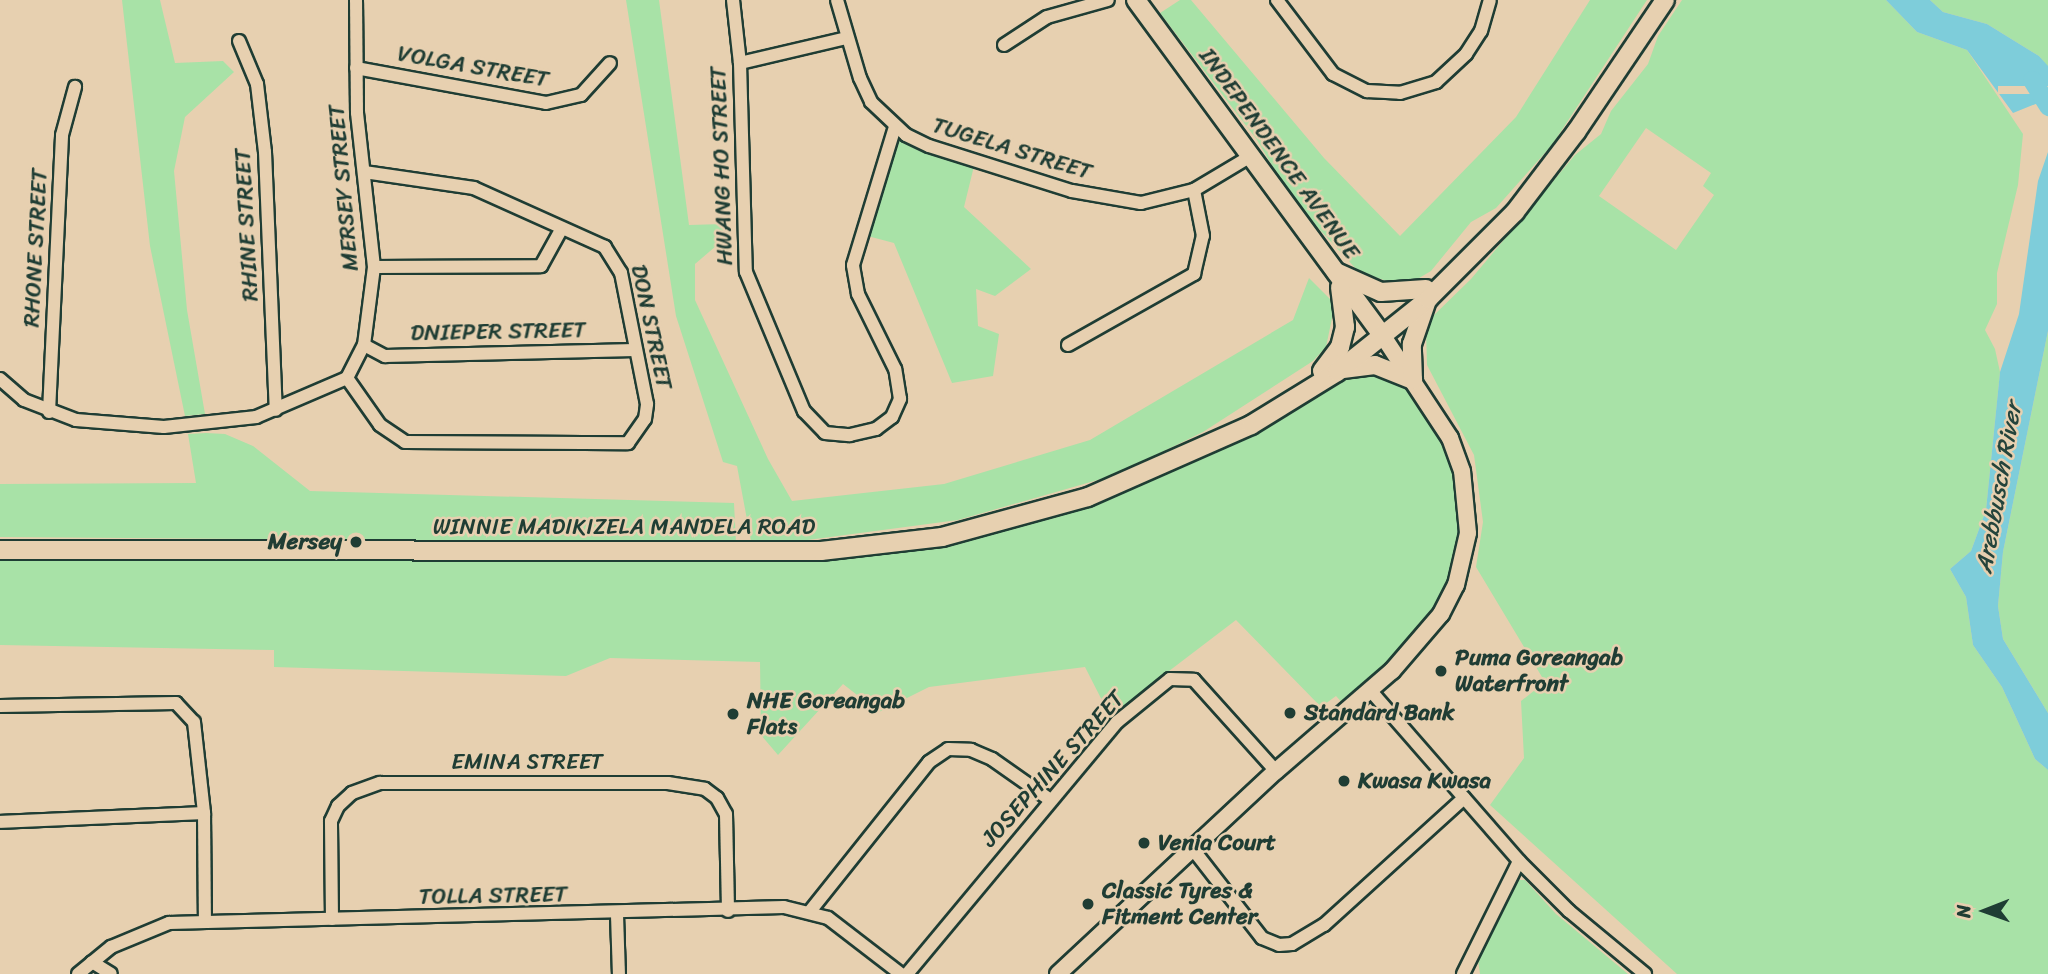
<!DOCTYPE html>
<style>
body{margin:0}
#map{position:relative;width:2048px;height:974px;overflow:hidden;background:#e7d0b0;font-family:Sriracha,sans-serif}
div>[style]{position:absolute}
.green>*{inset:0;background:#a8e2a7}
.water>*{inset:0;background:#7ecdda}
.pier>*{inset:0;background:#e7d0b0;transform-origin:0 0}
.river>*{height:19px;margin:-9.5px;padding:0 9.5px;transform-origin:9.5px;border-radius:9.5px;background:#7ecdda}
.roads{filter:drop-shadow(2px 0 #1f3d34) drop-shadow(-2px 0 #1f3d34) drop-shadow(0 2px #1f3d34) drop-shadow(0 -2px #1f3d34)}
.minor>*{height:12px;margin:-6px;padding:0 6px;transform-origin:6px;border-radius:6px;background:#e7d0b0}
.tertiary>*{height:16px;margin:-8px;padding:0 8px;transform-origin:8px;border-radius:8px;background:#e7d0b0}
.secondary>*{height:18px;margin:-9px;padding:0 9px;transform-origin:9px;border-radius:9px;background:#e7d0b0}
.dots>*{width:19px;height:19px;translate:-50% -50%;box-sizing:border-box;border:4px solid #e7d0b0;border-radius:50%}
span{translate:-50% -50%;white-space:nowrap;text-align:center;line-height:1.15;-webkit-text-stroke:5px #e7d0b0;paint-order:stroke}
.street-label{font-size:23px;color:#1f3d34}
.poi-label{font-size:23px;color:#1f3d34;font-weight:700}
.right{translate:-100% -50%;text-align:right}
.left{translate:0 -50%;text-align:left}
.water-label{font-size:24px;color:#24443c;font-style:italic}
.north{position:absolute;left:1950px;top:876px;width:70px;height:70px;-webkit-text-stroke:5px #e7d0b0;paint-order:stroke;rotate:269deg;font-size:19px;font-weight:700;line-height:28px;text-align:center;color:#1f3d34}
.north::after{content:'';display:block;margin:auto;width:24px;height:32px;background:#1f3d34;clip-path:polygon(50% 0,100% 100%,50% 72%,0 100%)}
</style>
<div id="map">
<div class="green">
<i style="clip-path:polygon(122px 0,160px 0,175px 63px,223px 61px,234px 72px,185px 117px,174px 171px,187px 310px,205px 414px,185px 416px,150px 246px)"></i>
<i style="clip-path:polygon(626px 0,659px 0,689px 225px,723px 224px,723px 240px,695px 264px,695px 300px,768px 459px,792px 501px,944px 484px,1090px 440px,1293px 320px,1309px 278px,1335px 304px,1326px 347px,1313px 361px,1203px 432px,1115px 475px,958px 520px,800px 541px,751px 541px,737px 466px,723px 462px,676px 316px)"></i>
<i style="clip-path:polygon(1180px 0,1191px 0,1324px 158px,1400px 236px,1516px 117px,1590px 0,1647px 0,1552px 145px,1496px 208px,1471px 222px,1431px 271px,1414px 281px,1393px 283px,1359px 272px,1293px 201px,1257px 140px,1160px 13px)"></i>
<i style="clip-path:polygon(evenodd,1682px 0,1886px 0,1917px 32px,1967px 50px,2023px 134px,2018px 185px,1997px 273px,1997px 304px,1985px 330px,1995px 349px,2000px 372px,1986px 510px,1971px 551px,1950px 569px,1966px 597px,1973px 645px,2002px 687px,2035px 759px,2048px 770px,2048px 974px,1677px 974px,1490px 805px,1524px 758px,1521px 701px,1545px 682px,1476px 567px,1483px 522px,1474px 455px,1427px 365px,1426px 331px,1431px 318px,1471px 279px,1575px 155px,1601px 134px,1611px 111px,1648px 64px,1658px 36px,1682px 0,1646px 128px,1711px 173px,1703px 186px,1714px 195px,1676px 250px,1599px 196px,1646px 128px)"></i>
<i style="clip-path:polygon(1930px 0,2048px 0,2048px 67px,2039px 56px,1987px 24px,1943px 12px)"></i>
<i style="clip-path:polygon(895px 127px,975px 162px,964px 207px,1031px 269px,995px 296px,976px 289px,978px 326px,999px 334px,993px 376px,952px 383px,894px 243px,860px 234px)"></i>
<i style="clip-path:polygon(2048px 331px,2048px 713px,2003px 639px,1998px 606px,2003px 552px)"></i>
<i style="clip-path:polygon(1393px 369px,1439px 420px,1469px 505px,1441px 614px,1348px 709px,1336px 696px,1321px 707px,1236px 620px,1110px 716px,1085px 667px,929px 687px,879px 712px,843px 684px,778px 755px,761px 735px,760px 662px,610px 658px,566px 676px,274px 667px,274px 650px,0 645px,0 550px,851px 549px,1088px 497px,1337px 372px)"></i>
<i style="clip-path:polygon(206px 433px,225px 434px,253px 446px,310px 491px,734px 503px,736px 543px,0 537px,0 484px,196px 483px,188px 434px)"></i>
<i style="clip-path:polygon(1518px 880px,1525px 880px,1556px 914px,1628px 974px,1480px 974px,1478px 960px)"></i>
</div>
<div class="water">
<i style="clip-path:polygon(1886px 0,1930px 0,1943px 12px,1987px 24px,2039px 56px,2048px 66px,2048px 99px,2013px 113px,1967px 50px,1917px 32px)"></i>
<i style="clip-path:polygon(2048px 152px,2048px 331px,2003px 552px,1998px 606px,2003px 639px,2048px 713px,2048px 770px,2035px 759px,2002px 687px,1973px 645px,1966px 597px,1950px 569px,1971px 551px,1986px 510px,2000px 372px,2019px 314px,2038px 181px)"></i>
</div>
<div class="pier">
<i style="left:2048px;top:86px;width:8px;height:50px;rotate:90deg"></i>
</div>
<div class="river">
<i style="left:2032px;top:80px;width:31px;rotate:58deg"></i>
</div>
<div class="roads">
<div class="minor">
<i style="left:733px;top:0;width:63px;rotate:83.7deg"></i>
<i style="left:740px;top:63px;width:209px;rotate:88.4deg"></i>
<i style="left:746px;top:272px;width:151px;rotate:67.4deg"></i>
<i style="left:804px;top:411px;width:30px;rotate:46deg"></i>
<i style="left:825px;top:433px;width:25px;rotate:5deg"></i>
<i style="left:850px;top:435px;width:27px;rotate:-13deg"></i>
<i style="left:876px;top:429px;width:20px;rotate:-37deg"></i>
<i style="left:892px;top:417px;width:20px;rotate:-66deg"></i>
<i style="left:900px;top:399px;width:30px;rotate:-99deg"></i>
<i style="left:895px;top:369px;width:84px;rotate:-116.3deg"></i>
<i style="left:858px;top:294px;width:29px;rotate:-100deg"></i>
<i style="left:853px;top:265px;width:144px;rotate:-73.1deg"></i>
<i style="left:837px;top:0;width:81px;rotate:73.6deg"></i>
<i style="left:860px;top:78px;width:26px;rotate:65deg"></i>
<i style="left:871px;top:102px;width:48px;rotate:43.3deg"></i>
<i style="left:906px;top:135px;width:25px;rotate:26deg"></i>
<i style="left:929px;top:146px;width:150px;rotate:17.5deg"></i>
<i style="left:1072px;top:191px;width:70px;rotate:9.9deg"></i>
<i style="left:1141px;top:203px;width:55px;rotate:-13.8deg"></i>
<i style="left:1194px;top:190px;width:66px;rotate:-30.8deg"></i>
<i style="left:1277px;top:0;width:93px;rotate:52.9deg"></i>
<i style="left:1333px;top:74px;width:38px;rotate:27deg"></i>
<i style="left:1367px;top:91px;width:33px;rotate:3deg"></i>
<i style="left:1400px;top:93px;width:38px;rotate:-17deg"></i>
<i style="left:1436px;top:82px;width:41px;rotate:-43deg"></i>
<i style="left:1466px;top:54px;width:27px;rotate:-57deg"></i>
<i style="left:1481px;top:31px;width:32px;rotate:-74deg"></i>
<i style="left:239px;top:41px;width:47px;rotate:67.3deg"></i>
<i style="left:257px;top:84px;width:68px;rotate:83.3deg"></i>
<i style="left:265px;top:152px;width:258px;rotate:87.6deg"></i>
<i style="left:1004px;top:45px;width:51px;rotate:-33.1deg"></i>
<i style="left:1047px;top:17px;width:63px;rotate:-15.6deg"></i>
<i style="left:740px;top:63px;width:110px;rotate:-13.2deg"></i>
<i style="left:356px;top:68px;width:193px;rotate:10.4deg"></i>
<i style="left:546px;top:103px;width:36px;rotate:-13deg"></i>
<i style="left:581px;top:95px;width:43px;rotate:-47.8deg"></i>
<i style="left:374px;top:267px;width:167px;rotate:-0.3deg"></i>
<i style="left:541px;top:266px;width:43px;rotate:-61.1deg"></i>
<i style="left:364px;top:345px;width:24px;rotate:28deg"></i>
<i style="left:385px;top:356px;width:250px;rotate:-1.4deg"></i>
<i style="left:1068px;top:345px;width:145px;rotate:-29.4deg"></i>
<i style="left:1194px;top:274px;width:39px;rotate:-77deg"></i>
<i style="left:1203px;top:236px;width:47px;rotate:-101.1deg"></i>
<i style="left:347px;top:378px;width:57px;rotate:54.9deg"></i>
<i style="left:380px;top:425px;width:30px;rotate:34deg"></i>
<i style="left:405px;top:442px;width:223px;rotate:0.3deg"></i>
<i style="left:628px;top:443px;width:29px;rotate:-55deg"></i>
<i style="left:645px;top:419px;width:15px;rotate:-82deg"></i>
<i style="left:647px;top:404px;width:134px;rotate:-101.2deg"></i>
<i style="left:621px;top:273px;width:31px;rotate:-122deg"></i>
<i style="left:605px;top:247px;width:144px;rotate:-155.8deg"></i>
<i style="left:474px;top:188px;width:111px;rotate:-171.7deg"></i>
<i style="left:0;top:379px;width:32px;rotate:41deg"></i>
<i style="left:24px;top:400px;width:56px;rotate:21deg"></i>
<i style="left:76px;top:420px;width:88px;rotate:4.5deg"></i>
<i style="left:164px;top:427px;width:93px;rotate:-6.2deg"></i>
<i style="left:256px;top:417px;width:99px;rotate:-23.2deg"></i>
<i style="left:347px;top:378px;width:37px;rotate:-63deg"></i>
<i style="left:364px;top:345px;width:79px;rotate:-82.7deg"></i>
<i style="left:374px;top:267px;width:155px;rotate:-96.3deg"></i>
<i style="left:357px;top:113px;width:113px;rotate:-90.5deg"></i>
<i style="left:49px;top:412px;width:277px;rotate:-87.3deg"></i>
<i style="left:62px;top:135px;width:50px;rotate:-74.8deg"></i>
<i style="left:1370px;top:690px;width:227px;rotate:48.9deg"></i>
<i style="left:1519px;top:861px;width:71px;rotate:45deg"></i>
<i style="left:1569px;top:911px;width:99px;rotate:39.7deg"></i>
<i style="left:0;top:706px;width:176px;rotate:-1deg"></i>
<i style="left:176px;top:703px;width:26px;rotate:47deg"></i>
<i style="left:194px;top:722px;width:92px;rotate:83.7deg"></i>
<i style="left:204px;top:813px;width:204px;rotate:177.5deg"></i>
<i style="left:204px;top:813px;width:107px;rotate:89.5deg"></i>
<i style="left:1192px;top:848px;width:114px;rotate:52.1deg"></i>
<i style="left:1262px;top:938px;width:18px;rotate:22deg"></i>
<i style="left:1279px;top:945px;width:13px;rotate:-4deg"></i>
<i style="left:1292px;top:944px;width:37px;rotate:-31deg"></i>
<i style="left:1324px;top:925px;width:189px;rotate:-42.2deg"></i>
<i style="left:811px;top:910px;width:189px;rotate:-51.4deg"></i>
<i style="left:929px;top:762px;width:23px;rotate:-34deg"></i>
<i style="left:948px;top:749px;width:23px;rotate:2deg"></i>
<i style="left:971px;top:750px;width:23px;rotate:23deg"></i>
<i style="left:992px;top:759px;width:70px;rotate:35.1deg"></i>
<i style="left:617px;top:915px;width:59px;rotate:88.1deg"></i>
<i style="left:332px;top:919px;width:98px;rotate:-90.6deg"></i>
<i style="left:331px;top:821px;width:17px;rotate:-65deg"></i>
<i style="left:338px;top:806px;width:19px;rotate:-43deg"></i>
<i style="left:352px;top:793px;width:30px;rotate:-20deg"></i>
<i style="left:380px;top:783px;width:288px"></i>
<i style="left:668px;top:783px;width:37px;rotate:9deg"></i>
<i style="left:705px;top:789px;width:15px;rotate:37deg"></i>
<i style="left:717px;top:798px;width:18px;rotate:61deg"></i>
<i style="left:726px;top:814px;width:97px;rotate:88.8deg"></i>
<i style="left:92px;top:962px;width:22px;rotate:32deg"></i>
<i style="left:78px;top:974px;width:43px;rotate:-39.3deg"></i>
<i style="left:111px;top:947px;width:63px;rotate:-22.5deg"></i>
<i style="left:169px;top:923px;width:615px;rotate:-1.49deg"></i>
<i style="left:784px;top:907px;width:45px;rotate:14deg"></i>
<i style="left:828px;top:918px;width:92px;rotate:37.5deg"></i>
<i style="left:907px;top:974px;width:328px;rotate:-50.2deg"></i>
<i style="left:1117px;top:722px;width:68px;rotate:-39.1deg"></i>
<i style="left:1170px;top:679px;width:24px;rotate:2deg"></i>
<i style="left:1194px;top:680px;width:122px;rotate:48deg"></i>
<i style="left:1463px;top:974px;width:126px;rotate:-63.6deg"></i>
</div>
<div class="tertiary">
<i style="left:1058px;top:974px;width:298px;rotate:-43deg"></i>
<i style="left:1276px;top:771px;width:153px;rotate:-40.8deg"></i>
<i style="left:1392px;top:671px;width:75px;rotate:-49.3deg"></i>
<i style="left:1441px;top:614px;width:33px;rotate:-63deg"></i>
<i style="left:1456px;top:585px;width:53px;rotate:-77deg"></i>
<i style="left:1468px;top:533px;width:62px;rotate:-95.5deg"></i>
<i style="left:1462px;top:471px;width:35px;rotate:-110deg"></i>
<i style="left:1450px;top:438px;width:122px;rotate:-123.3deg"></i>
</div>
<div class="secondary">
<i style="left:1136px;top:0;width:417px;rotate:53.7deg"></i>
<i style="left:1336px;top:272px;width:49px;rotate:24deg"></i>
<i style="left:1381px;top:292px;width:45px;rotate:-3.8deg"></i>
<i style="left:1343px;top:369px;width:32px;rotate:-7deg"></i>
<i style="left:1375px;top:365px;width:41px;rotate:21.5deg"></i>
<i style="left:1322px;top:371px;width:30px;rotate:-53deg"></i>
<i style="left:1340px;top:347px;width:21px;rotate:-76deg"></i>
<i style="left:1345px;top:327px;width:40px;rotate:-97.1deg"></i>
<i style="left:1413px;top:380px;width:36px;rotate:-92deg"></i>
<i style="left:1412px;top:344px;width:43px;rotate:-71.1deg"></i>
<i style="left:0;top:550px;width:821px;rotate:0.07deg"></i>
<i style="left:821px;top:551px;width:122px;rotate:-6.6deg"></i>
<i style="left:942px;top:537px;width:151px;rotate:-15.3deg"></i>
<i style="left:1088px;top:497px;width:178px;rotate:-23.8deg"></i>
<i style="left:1251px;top:425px;width:101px;rotate:-31.6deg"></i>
<i style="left:1337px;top:372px;width:117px;rotate:-38.7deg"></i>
<i style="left:1428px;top:299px;width:123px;rotate:-45deg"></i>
<i style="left:1515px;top:212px;width:101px;rotate:-52.7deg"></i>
<i style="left:1576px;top:132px;width:159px;rotate:-56deg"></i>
</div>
</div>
<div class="dots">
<i style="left:356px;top:542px;background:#1f3d34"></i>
<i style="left:1441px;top:671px;background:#1f3d34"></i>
<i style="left:1290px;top:713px;background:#1f3d34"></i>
<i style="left:733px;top:714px;background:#1f3d34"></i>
<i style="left:1344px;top:781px;background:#1f3d34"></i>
<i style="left:1144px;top:843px;background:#1f3d34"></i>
<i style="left:1088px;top:904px;background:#1f3d34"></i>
</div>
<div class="street-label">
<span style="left:473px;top:67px;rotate:10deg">VOLGA STREET</span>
<span style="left:1012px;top:149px;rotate:17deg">TUGELA STREET</span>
<span style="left:1279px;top:154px;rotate:54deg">INDEPENDENCE AVENUE</span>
<span style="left:722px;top:166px;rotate:-92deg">HWANG HO STREET</span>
<span style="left:344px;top:188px;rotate:-95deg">MERSEY STREET</span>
<span style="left:247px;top:225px;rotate:-93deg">RHINE STREET</span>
<span style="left:36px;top:248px;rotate:-87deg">RHONE STREET</span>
<span style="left:651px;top:327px;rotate:78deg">DON STREET</span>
<span style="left:498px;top:332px;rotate:-1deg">DNIEPER STREET</span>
<span style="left:624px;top:527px">WINNIE MADIKIZELA MANDELA ROAD</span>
<span style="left:527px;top:762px">EMINA STREET</span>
<span style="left:1053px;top:769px;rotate:-48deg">JOSEPHINE STREET</span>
<span style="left:493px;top:896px;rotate:-1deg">TOLLA STREET</span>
</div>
<div class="poi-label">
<span class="right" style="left:342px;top:542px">Mersey</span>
<span class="left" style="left:1455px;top:671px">Puma Goreangab<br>Waterfront</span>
<span class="left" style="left:747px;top:714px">NHE Goreangab<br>Flats</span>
<span class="left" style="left:1304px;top:713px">Standard Bank</span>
<span class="left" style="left:1358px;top:781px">Kwasa Kwasa</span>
<span class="left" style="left:1158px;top:843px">Venia Court</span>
<span class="left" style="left:1102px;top:904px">Classic Tyres &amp;<br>Fitment Center</span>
</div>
<div class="water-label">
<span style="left:1999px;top:488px;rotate:-80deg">Arebbusch River</span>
</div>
<div class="north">N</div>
</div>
